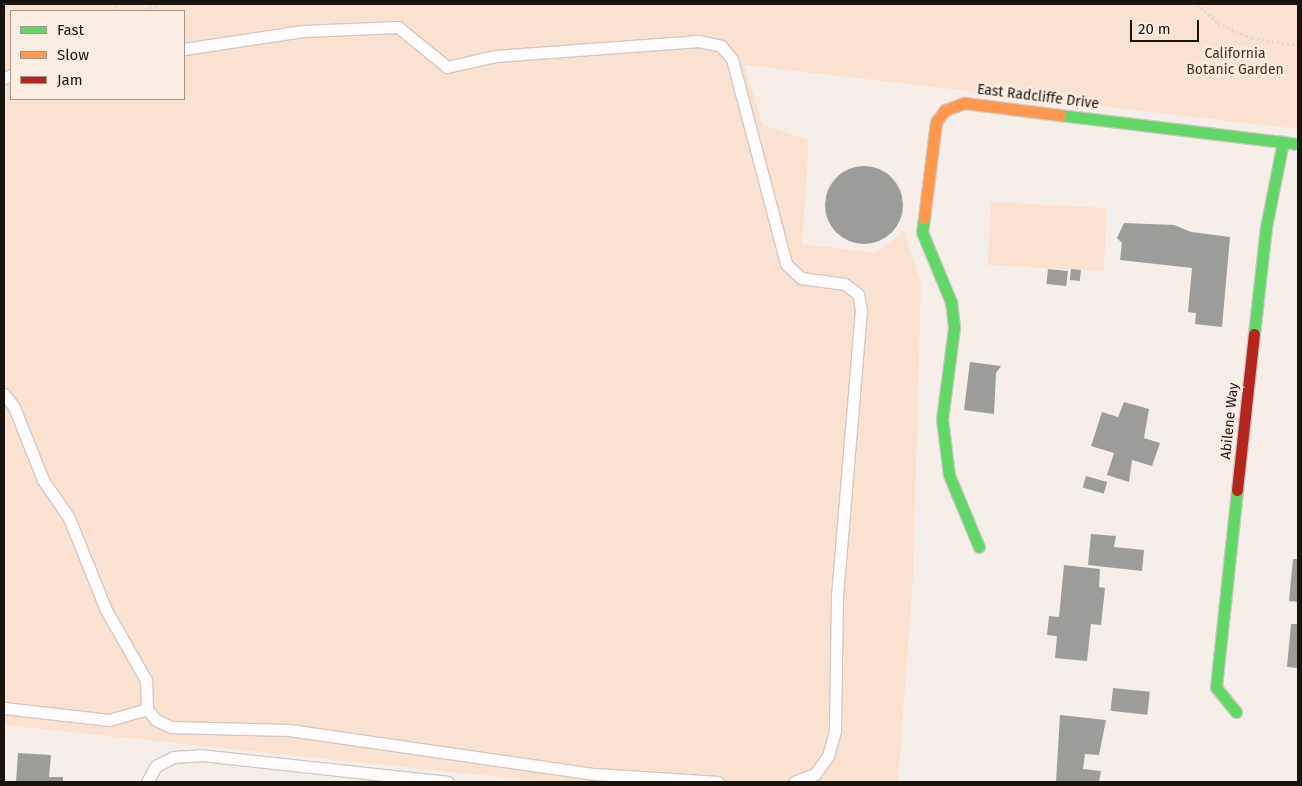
<!DOCTYPE html>
<style>
body{margin:0}
#map{position:relative;width:1302px;height:786px;overflow:hidden;background:#f6eee8;font-family:"Fira Sans",sans-serif}
div>[style]{position:absolute}
.green>*{inset:0;background:#fbe2d0;transform-origin:0 0}
.building>*{inset:0;background:#9c9d9a;transform-origin:0 0}
.round{border-radius:50%}
.path>*{height:3px;margin-top:-1.5px;transform-origin:0;background:repeating-linear-gradient(90deg,#dcdad9 0 2.5px,transparent 0 5px)}
.roads{filter:drop-shadow(1px 0 #d1c9c4) drop-shadow(-1px 0 #d1c9c4) drop-shadow(0 1px #d1c9c4) drop-shadow(0 -1px #d1c9c4)}
.lane>*{height:11px;margin:-5.5px;padding:0 5.5px;transform-origin:5.5px;border-radius:5.5px;background:#fefcfc}
.fast>*{height:11px;margin:-5.5px;padding:0 5.5px;transform-origin:5.5px;border-radius:5.5px;background:#63d668}
.slow>*{height:11px;margin:-5.5px;padding:0 5.5px;transform-origin:5.5px;border-radius:5.5px;background:#ff974d}
.jam>*{height:11px;margin:-5.5px;padding:0 5.5px;transform-origin:5.5px;border-radius:5.5px;background:#b3261e}
span{translate:-50% -50%;white-space:nowrap;text-align:center;line-height:1.15;-webkit-text-stroke:5px #fcede2;paint-order:stroke}
.park-label{font-size:14px;color:#4b2d13}
.street-label{font-size:14px;color:#19130e}
.frame{position:absolute;inset:0;border:5px solid #19130e;pointer-events:none}
.legend{position:absolute;left:10px;top:10px;width:175px;height:90px;box-sizing:border-box;background:#fcede2;border:1px solid #a1968d;margin:0;padding:6px 9px;list-style:none;font-size:15px;color:#19130e}
.legend li{display:flex;align-items:center;gap:10px;height:25px}
.legend b{width:25px;border:1px solid #a1968d}
.scale{position:absolute;left:1130px;top:20px;width:69px;height:22px;box-sizing:border-box;border:2px solid #19130e;border-top:0;padding-left:6px;font-size:15px;line-height:18px;white-space:nowrap;color:#19130e;-webkit-text-stroke:4px #fcede2;paint-order:stroke}
</style>
<div id="map">
<div class="green">
<i style="clip-path:polygon(evenodd,4px 4px,1298px 4px,1298px 129px,744px 65px,763px 125px,809px 140px,802px 244px,876px 253px,904px 230px,921px 283px,913px 578px,898px 782px,547px 782px,4px 725px,4px 4px,11px 11px,184px 11px,184px 99px,11px 99px,11px 11px)"></i>
<i style="left:991px;top:202px;width:116px;height:63px;rotate:3deg"></i>
</div>
<div class="building">
<i class="round" style="left:825px;top:166px;width:78px;height:78px"></i>
<i style="clip-path:polygon(1124px 223px,1174px 225px,1191px 232px,1230px 237px,1222px 327px,1195px 324px,1196px 313px,1188px 312px,1192px 268px,1120px 260px,1122px 243px,1117px 238px)"></i>
<i style="left:1048px;top:269px;width:20px;height:15px;rotate:6deg"></i>
<i style="left:1071px;top:269px;width:10px;height:11px;rotate:6deg"></i>
<i style="clip-path:polygon(970px 362px,1001px 366px,996px 373px,994px 414px,964px 410px)"></i>
<i style="clip-path:polygon(1124px 402px,1149px 409px,1144px 438px,1160px 443px,1152px 466px,1132px 460px,1129px 482px,1107px 475px,1114px 453px,1091px 446px,1102px 412px,1118px 417px)"></i>
<i style="left:1086px;top:476px;width:22px;height:12px;rotate:16deg"></i>
<i style="clip-path:polygon(1091px 534px,1116px 536px,1114px 547px,1144px 550px,1142px 571px,1088px 565px)"></i>
<i style="clip-path:polygon(1293px 559px,1298px 559px,1298px 602px,1289px 601px)"></i>
<i style="clip-path:polygon(1064px 565px,1100px 569px,1099px 587px,1105px 588px,1101px 625px,1091px 624px,1087px 661px,1055px 658px,1057px 636px,1047px 635px,1049px 616px,1059px 617px)"></i>
<i style="clip-path:polygon(1291px 624px,1298px 624px,1298px 668px,1287px 667px)"></i>
<i style="left:1113px;top:688px;width:37px;height:23px;rotate:6deg"></i>
<i style="clip-path:polygon(1060px 715px,1106px 720px,1099px 755px,1085px 754px,1083px 769px,1101px 771px,1099px 782px,1056px 782px)"></i>
<i style="clip-path:polygon(18px 753px,51px 755px,49px 777px,63px 777px,63px 782px,16px 782px)"></i>
</div>
<div class="path">
<i style="left:1197px;top:4px;width:28px;rotate:42deg"></i>
<i style="left:1218px;top:23px;width:37px;rotate:24deg"></i>
<i style="left:1252px;top:38px;width:47px;rotate:8.7deg"></i>
<i style="left:115px;top:11px;width:7px;rotate:-82deg"></i>
<i style="left:140px;top:11px;width:20px;rotate:-20deg"></i>
<i style="left:4px;top:14px;width:7px"></i>
</div>
<div class="roads">
<div class="lane">
<i style="left:184px;top:49px;width:120px;rotate:-8.6deg"></i>
<i style="left:303px;top:31px;width:95px;rotate:-2.4deg"></i>
<i style="left:398px;top:27px;width:63px;rotate:39.2deg"></i>
<i style="left:447px;top:67px;width:49px;rotate:-12.9deg"></i>
<i style="left:495px;top:56px;width:204px;rotate:-4.2deg"></i>
<i style="left:698px;top:41px;width:24px;rotate:12deg"></i>
<i style="left:721px;top:46px;width:17px;rotate:50deg"></i>
<i style="left:732px;top:59px;width:212px;rotate:75.2deg"></i>
<i style="left:786px;top:264px;width:21px;rotate:43deg"></i>
<i style="left:801px;top:278px;width:44px;rotate:7.8deg"></i>
<i style="left:845px;top:284px;width:16px;rotate:38deg"></i>
<i style="left:858px;top:294px;width:16px;rotate:79deg"></i>
<i style="left:861px;top:310px;width:289px;rotate:94.8deg"></i>
<i style="left:837px;top:598px;width:133px;rotate:90.9deg"></i>
<i style="left:835px;top:731px;width:26px;rotate:106deg"></i>
<i style="left:828px;top:756px;width:22px;rotate:126deg"></i>
<i style="left:815px;top:774px;width:22px;rotate:159deg"></i>
<i style="left:4px;top:78px;width:8px;rotate:-23deg"></i>
<i style="left:4px;top:394px;width:16px;rotate:52deg"></i>
<i style="left:14px;top:407px;width:79px;rotate:68.3deg"></i>
<i style="left:43px;top:480px;width:46px;rotate:55.6deg"></i>
<i style="left:69px;top:518px;width:99px;rotate:68.1deg"></i>
<i style="left:106px;top:610px;width:81px;rotate:60.3deg"></i>
<i style="left:146px;top:680px;width:29px;rotate:88deg"></i>
<i style="left:147px;top:709px;width:14px;rotate:51deg"></i>
<i style="left:156px;top:720px;width:17px;rotate:25deg"></i>
<i style="left:171px;top:727px;width:118px;rotate:1.5deg"></i>
<i style="left:289px;top:730px;width:309px;rotate:8.2deg"></i>
<i style="left:595px;top:774px;width:123px;rotate:3.7deg"></i>
<i style="left:4px;top:708px;width:106px;rotate:6.5deg"></i>
<i style="left:109px;top:720px;width:40px;rotate:-16deg"></i>
<i style="left:147px;top:782px;width:18px;rotate:-61deg"></i>
<i style="left:156px;top:766px;width:20px;rotate:-27deg"></i>
<i style="left:174px;top:757px;width:26px;rotate:-4deg"></i>
<i style="left:200px;top:755px;width:249px;rotate:6.2deg"></i>
</div>
<div class="fast">
<i style="left:1060px;top:115px;width:225px;rotate:6.9deg"></i>
<i style="left:924px;top:218px;width:14px;rotate:98deg"></i>
<i style="left:922px;top:232px;width:76px;rotate:67.5deg"></i>
<i style="left:951px;top:302px;width:26px;rotate:83deg"></i>
<i style="left:954px;top:328px;width:92px;rotate:97.5deg"></i>
<i style="left:942px;top:419px;width:56px;rotate:82.9deg"></i>
<i style="left:949px;top:475px;width:78px;rotate:67.4deg"></i>
<i style="left:1254px;top:334px;width:108px;rotate:-83.6deg"></i>
<i style="left:1266px;top:227px;width:87px;rotate:-78.7deg"></i>
<i style="left:1283px;top:142px;width:15px;rotate:8deg"></i>
<i style="left:1236px;top:712px;width:32px;rotate:-129deg"></i>
<i style="left:1216px;top:687px;width:198px;rotate:-83.9deg"></i>
</div>
<div class="slow">
<i style="left:924px;top:218px;width:97px;rotate:-82.9deg"></i>
<i style="left:936px;top:122px;width:15px;rotate:-53deg"></i>
<i style="left:945px;top:110px;width:20px;rotate:-20deg"></i>
<i style="left:964px;top:103px;width:97px;rotate:7.1deg"></i>
</div>
<div class="jam">
<i style="left:1237px;top:490px;width:157px;rotate:-83.8deg"></i>
</div>
</div>
<div class="park-label">
<span style="left:1235px;top:62px">California<br>Botanic Garden</span>
</div>
<div class="street-label">
<span style="left:1038px;top:97px;rotate:7deg">East Radcliffe Drive</span>
<span style="left:1230px;top:421px;rotate:-84deg">Abilene Way</span>
</div>
<div class="frame"></div>
<ul class="legend">
<li><b style="height:6px;background:#63d668"></b>Fast</li>
<li><b style="height:6px;background:#ff974d"></b>Slow</li>
<li><b style="height:6px;background:#b3261e"></b>Jam</li>
</ul>
<div class="scale">20 m</div>
</div>
